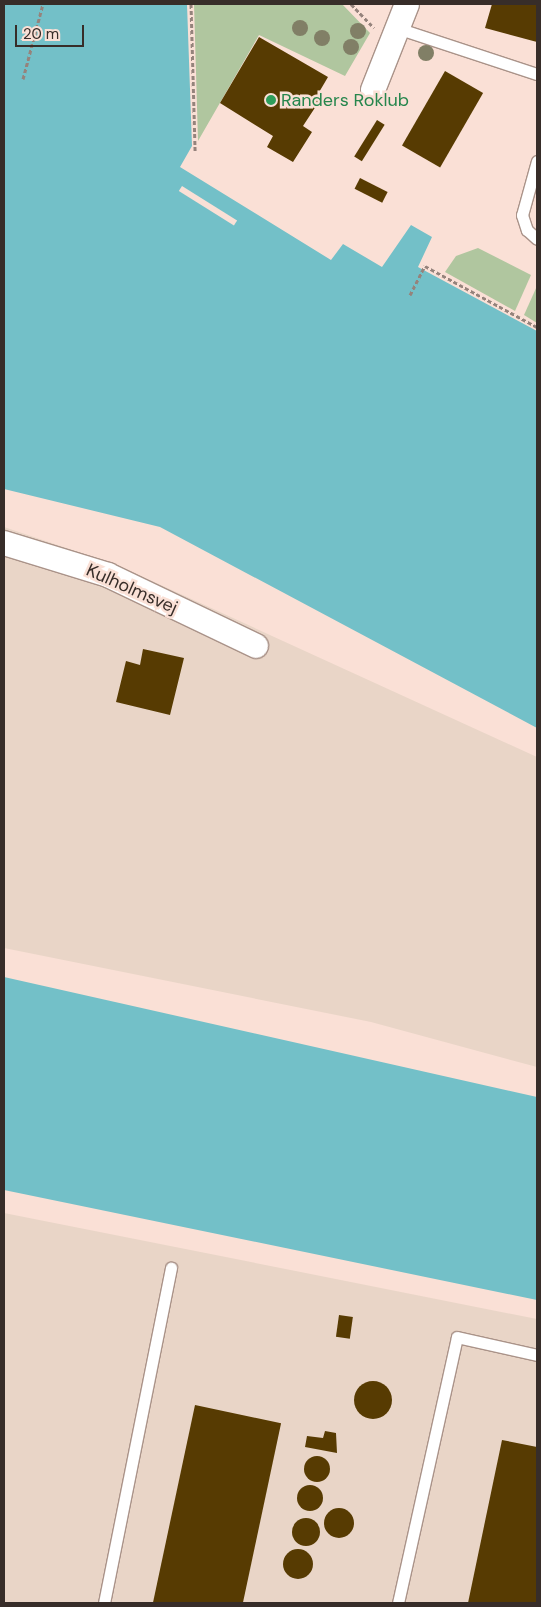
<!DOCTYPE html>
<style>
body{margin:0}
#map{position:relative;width:541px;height:1607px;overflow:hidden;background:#fae0d6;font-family:"DM Sans",sans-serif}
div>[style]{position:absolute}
.industrial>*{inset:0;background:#e9d5c7}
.green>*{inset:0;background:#b0c69f}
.water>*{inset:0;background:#73c0c8}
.pier>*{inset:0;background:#fae0d6;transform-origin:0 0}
.building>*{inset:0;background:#573b02;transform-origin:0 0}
.round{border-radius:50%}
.path>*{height:3px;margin-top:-1.5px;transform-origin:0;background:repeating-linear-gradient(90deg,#95837c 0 4px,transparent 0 6.5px)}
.roads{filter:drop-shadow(1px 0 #aa9389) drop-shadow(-1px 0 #aa9389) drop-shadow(0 1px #aa9389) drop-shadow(0 -1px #aa9389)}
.service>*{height:11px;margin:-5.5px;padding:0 5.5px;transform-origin:5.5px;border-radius:5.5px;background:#fff}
.minor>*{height:24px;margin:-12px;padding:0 12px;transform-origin:12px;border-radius:12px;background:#fff}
.trees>*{width:16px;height:16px;margin:-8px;border-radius:50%;background:#817f66}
.dots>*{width:14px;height:14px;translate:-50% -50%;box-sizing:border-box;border:2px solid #fae0d6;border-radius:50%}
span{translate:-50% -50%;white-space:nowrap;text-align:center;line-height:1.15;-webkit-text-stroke:5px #fae0d6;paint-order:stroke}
.leisure-label{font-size:18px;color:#27864d}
.left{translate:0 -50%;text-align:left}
.street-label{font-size:18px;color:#372d29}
.frame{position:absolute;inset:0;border:5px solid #372d29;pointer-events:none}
.scale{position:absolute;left:15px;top:25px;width:69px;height:22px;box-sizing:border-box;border:2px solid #372d29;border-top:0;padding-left:6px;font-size:15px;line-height:18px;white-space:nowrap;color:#372d29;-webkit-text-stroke:4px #fae0d6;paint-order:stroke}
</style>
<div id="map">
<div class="industrial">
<i style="clip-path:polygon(4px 527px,117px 565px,537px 757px,537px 1067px,371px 1022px,4px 948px)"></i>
<i style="clip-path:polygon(4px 1213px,537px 1319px,537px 1603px,4px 1603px)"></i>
</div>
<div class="green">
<i style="clip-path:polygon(194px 4px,342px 4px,370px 33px,345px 76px,259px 35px,198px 141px)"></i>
<i style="clip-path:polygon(478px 248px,531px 275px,515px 311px,445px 272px,456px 256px)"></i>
<i style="clip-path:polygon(537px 286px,537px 323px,524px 315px)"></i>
</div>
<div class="water">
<i style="clip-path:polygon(4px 4px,187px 4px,192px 146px,180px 167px,331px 260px,343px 244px,382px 267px,411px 225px,432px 237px,418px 267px,537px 331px,537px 728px,160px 527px,4px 489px)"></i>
<i style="clip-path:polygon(4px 977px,537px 1097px,537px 1300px,4px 1190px)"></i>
</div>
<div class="pier">
<i style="left:182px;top:186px;width:65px;height:6px;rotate:32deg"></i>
</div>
<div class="building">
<i style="clip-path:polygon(492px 4px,537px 4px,537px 42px,485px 28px)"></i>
<i style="clip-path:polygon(259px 37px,328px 77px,318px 94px,322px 97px,303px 126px,312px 132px,293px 162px,267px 147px,273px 136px,220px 103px)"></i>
<i style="left:445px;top:71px;width:44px;height:86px;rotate:30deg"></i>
<i style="left:377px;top:120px;width:9px;height:43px;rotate:32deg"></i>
<i style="left:360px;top:178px;width:31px;height:12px;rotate:27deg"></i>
<i style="clip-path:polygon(143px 649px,184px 658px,170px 715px,116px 702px,126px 661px,140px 665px)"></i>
<i style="left:339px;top:1315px;width:14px;height:22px;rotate:8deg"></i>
<i class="round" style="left:354px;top:1381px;width:38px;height:38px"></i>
<i style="left:195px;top:1405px;width:88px;height:202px;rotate:12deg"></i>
<i style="clip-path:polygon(325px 1431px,336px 1433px,337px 1453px,305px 1447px,307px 1436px,323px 1438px)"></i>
<i style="clip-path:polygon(502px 1440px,537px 1447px,537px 1603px,468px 1603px)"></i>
<i class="round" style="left:304px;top:1456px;width:26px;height:26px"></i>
<i class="round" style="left:297px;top:1485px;width:26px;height:26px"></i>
<i class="round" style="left:324px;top:1508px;width:30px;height:30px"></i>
<i class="round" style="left:292px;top:1518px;width:28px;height:28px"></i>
<i class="round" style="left:283px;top:1549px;width:30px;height:30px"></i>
</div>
<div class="path">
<i style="left:191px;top:4px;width:147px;rotate:88.4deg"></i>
<i style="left:351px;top:4px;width:33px;rotate:46deg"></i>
<i style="left:23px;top:79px;width:78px;rotate:-75.1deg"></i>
<i style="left:410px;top:295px;width:33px;rotate:-63deg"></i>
<i style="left:425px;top:266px;width:128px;rotate:28.6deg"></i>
</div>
<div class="roads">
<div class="service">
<i style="left:397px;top:28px;width:147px;rotate:18.2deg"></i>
<i style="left:537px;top:161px;width:56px;rotate:105.5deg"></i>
<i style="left:522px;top:215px;width:16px;rotate:72deg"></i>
<i style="left:527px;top:230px;width:13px;rotate:42deg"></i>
<i style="left:104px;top:1603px;width:342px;rotate:-78.7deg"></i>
<i style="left:398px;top:1603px;width:272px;rotate:-77.5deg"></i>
<i style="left:457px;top:1337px;width:82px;rotate:12.7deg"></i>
</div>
<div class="minor">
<i style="left:373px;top:90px;width:92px;rotate:-68.4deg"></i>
<i style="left:4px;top:543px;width:109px;rotate:17.1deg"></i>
<i style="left:108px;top:575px;width:164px;rotate:25.6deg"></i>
</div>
</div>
<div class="trees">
<i style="left:300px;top:28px"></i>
<i style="left:358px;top:31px"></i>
<i style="left:322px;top:38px"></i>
<i style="left:351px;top:47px"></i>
<i style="left:426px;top:53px"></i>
</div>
<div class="dots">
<i style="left:271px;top:100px;background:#2e9e5b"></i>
</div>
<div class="leisure-label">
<span class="left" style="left:281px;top:100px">Randers Roklub</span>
</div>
<div class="street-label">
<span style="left:132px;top:589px;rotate:24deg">Kulholmsvej</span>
</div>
<div class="frame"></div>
<div class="scale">20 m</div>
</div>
